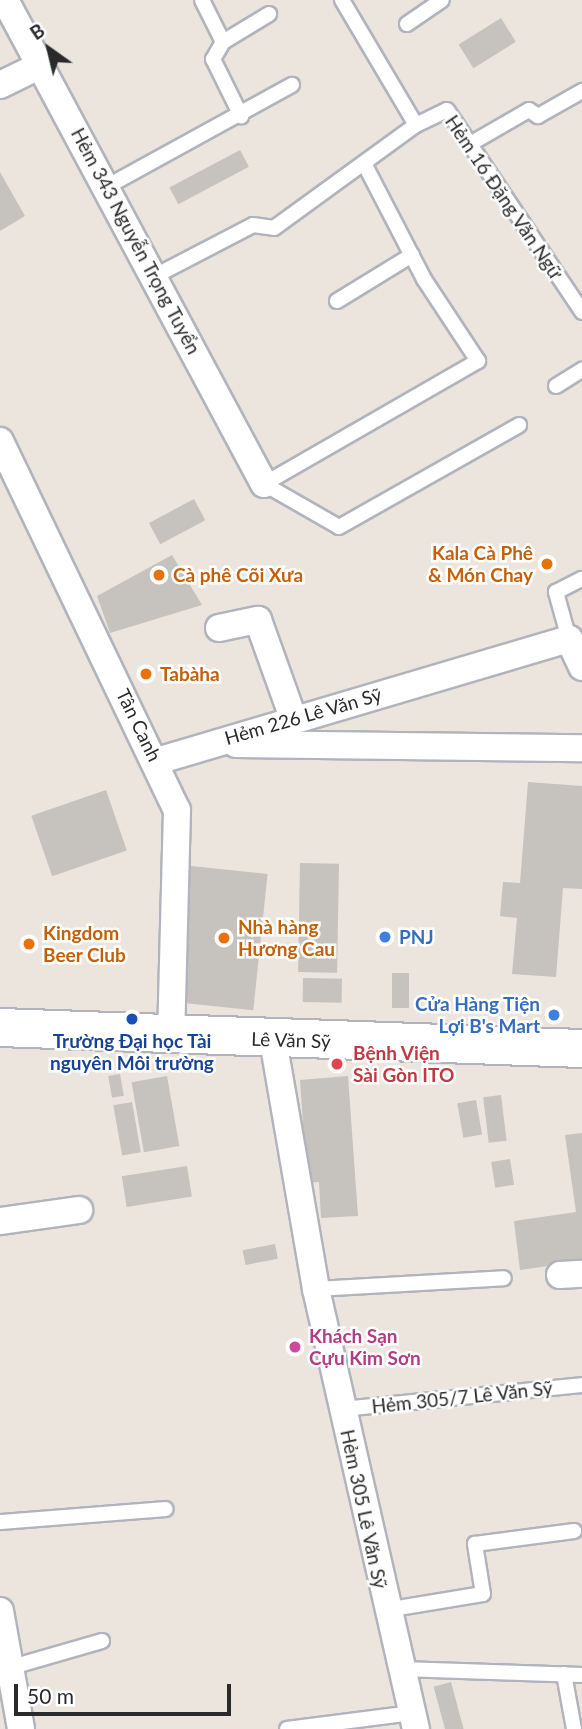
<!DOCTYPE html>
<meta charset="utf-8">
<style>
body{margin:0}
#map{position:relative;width:582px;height:1729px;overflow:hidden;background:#ebe5de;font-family:Lato,sans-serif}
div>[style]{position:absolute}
.building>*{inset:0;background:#c6c2bd;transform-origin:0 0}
.roads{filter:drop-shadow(2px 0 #b1b4bc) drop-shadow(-2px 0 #b1b4bc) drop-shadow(0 2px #b1b4bc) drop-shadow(0 -2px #b1b4bc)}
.service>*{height:14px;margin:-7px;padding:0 7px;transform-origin:7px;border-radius:7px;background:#fff}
.minor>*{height:26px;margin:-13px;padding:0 13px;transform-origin:13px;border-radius:13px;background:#fff}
.secondary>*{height:37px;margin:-18.5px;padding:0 18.5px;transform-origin:18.5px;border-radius:18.5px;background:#fff}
.dots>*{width:19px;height:19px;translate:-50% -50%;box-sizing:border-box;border:4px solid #fff;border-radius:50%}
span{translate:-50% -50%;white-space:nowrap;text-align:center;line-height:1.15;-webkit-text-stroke:5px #fff;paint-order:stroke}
.street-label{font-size:19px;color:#2a2a2a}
.food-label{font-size:19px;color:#c56008;font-weight:700}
.right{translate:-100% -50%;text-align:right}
.left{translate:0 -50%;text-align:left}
.shop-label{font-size:19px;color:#366cbe;font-weight:700}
.transit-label{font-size:19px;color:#164399;font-weight:700}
.health-label{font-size:19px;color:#be3a42;font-weight:700}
.hotel-label{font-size:19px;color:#b23c85;font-weight:700}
.north{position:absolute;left:14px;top:14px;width:70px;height:70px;-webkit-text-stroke:5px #fff;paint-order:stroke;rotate:326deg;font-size:19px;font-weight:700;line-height:28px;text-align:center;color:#2a2a2a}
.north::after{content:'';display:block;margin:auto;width:24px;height:32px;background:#2a2a2a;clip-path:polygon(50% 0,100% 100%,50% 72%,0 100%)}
.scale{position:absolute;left:14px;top:1684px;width:217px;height:32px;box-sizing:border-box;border:4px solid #2a2a2a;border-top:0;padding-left:9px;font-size:21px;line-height:24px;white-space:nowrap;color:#2a2a2a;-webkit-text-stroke:5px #fff;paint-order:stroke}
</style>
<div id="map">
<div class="building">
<i style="left:501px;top:18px;width:28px;height:50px;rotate:58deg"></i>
<i style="left:240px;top:150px;width:19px;height:80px;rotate:62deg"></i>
<i style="clip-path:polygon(0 172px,25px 216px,0 231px)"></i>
<i style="left:194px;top:499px;width:24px;height:51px;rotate:62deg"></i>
<i style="clip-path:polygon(172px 555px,202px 605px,110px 633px,97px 596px)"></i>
<i style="clip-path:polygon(528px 782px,582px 786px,582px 889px,563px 888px,556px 977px,512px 974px,517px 918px,500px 916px,503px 882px,520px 883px)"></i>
<i style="left:106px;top:790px;width:64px;height:79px;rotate:71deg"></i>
<i style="left:300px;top:863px;width:39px;height:109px;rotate:1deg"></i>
<i style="left:191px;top:866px;width:77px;height:137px;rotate:6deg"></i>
<i style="left:392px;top:973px;width:17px;height:35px"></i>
<i style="left:303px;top:978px;width:39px;height:24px;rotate:1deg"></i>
<i style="left:120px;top:1074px;width:22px;height:12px;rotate:80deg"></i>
<i style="left:167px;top:1076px;width:71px;height:36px;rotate:80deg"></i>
<i style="clip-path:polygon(348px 1076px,358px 1216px,321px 1218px,319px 1182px,307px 1183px,300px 1080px)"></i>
<i style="left:501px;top:1095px;width:46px;height:18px;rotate:83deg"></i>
<i style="left:476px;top:1100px;width:35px;height:19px;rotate:80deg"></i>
<i style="left:132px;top:1102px;width:51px;height:19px;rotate:80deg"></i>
<i style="clip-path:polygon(582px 1133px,582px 1261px,520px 1270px,514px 1221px,576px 1212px,565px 1135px)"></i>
<i style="left:510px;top:1159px;width:26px;height:19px;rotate:81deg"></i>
<i style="left:187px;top:1166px;width:31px;height:66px;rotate:81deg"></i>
<i style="left:275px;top:1244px;width:15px;height:33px;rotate:79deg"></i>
<i style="left:451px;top:1682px;width:49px;height:18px;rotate:75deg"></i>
</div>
<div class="roads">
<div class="service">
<i style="left:202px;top:0;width:47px;rotate:63.4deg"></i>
<i style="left:223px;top:42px;width:20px;rotate:120deg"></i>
<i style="left:213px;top:59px;width:64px;rotate:63.8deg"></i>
<i style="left:342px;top:0;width:145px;rotate:59.4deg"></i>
<i style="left:407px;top:24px;width:42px;rotate:-34.4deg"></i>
<i style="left:223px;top:42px;width:54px;rotate:-31.3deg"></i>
<i style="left:470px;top:144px;width:68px;rotate:-30deg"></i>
<i style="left:529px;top:110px;width:11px;rotate:34deg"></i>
<i style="left:538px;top:116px;width:51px;rotate:-29.6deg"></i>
<i style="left:108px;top:186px;width:210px;rotate:-28.8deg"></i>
<i style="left:155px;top:276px;width:110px;rotate:-27.5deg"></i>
<i style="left:253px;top:225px;width:21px;rotate:8deg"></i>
<i style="left:274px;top:228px;width:175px;rotate:-36deg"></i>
<i style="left:416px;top:125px;width:34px;rotate:-26deg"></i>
<i style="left:447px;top:110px;width:243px;rotate:56.2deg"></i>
<i style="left:337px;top:301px;width:88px;rotate:-31.5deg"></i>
<i style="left:556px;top:386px;width:31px;rotate:-32deg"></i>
<i style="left:264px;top:484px;width:247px;rotate:-29.9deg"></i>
<i style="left:478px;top:361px;width:98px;rotate:-123.4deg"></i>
<i style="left:424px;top:279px;width:128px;rotate:-117.4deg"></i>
<i style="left:264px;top:484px;width:86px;rotate:29.8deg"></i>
<i style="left:339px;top:527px;width:207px;rotate:-29.5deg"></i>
<i style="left:569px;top:639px;width:49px;rotate:-105.5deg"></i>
<i style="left:556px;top:592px;width:29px;rotate:-27deg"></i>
<i style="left:316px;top:1289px;width:188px;rotate:-3.3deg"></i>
<i style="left:342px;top:1409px;width:241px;rotate:-5.7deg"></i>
<i style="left:0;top:1522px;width:166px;rotate:-4.5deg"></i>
<i style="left:386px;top:1610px;width:98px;rotate:-9.4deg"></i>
<i style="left:483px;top:1594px;width:51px;rotate:-99.1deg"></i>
<i style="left:475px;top:1544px;width:100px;rotate:-7.5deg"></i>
<i style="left:5px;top:1669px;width:101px;rotate:-16.1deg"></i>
<i style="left:401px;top:1669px;width:181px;rotate:1.9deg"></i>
<i style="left:564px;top:1674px;width:56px;rotate:79.7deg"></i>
<i style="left:287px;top:1729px;width:126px;rotate:-7.3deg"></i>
</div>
<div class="minor">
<i style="left:5px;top:0;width:549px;rotate:61.85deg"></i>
<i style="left:0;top:85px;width:46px;rotate:-26deg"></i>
<i style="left:0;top:441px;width:409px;rotate:64.4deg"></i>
<i style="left:177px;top:810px;width:223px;rotate:91.5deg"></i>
<i style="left:219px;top:628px;width:40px;rotate:-12deg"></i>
<i style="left:258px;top:620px;width:104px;rotate:70.3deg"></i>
<i style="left:236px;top:744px;width:346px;rotate:0.7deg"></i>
<i style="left:157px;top:761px;width:430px;rotate:-16.5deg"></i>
<i style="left:569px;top:639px;width:31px;rotate:65deg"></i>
<i style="left:273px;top:1040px;width:253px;rotate:80.2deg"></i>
<i style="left:316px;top:1289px;width:451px;rotate:77.2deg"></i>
<i style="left:0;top:1221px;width:80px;rotate:-7.9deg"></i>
<i style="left:560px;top:1275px;width:22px;rotate:-3deg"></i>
<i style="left:0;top:1611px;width:120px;rotate:79.9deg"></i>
</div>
<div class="secondary">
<i style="left:0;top:1027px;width:582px;rotate:2.07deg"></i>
</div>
</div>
<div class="dots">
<i style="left:547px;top:564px;background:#e8710a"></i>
<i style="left:159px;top:575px;background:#e8710a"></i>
<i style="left:146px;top:674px;background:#e8710a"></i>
<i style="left:385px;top:937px;background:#3f7fe0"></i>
<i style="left:224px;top:938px;background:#e8710a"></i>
<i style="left:29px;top:944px;background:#e8710a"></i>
<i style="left:554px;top:1015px;background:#3f7fe0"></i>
<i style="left:132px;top:1019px;background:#1a4fb4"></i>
<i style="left:337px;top:1064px;background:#e0444e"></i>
<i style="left:295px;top:1347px;background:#d1479c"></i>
</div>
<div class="street-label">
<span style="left:504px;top:197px;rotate:56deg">Hẻm 16 Đặng Văn Ngữ</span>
<span style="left:136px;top:241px;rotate:62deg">Hẻm 343 Nguyễn Trọng Tuyển</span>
<span style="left:303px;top:716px;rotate:-16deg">Hẻm 226 Lê Văn Sỹ</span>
<span style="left:139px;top:725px;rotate:64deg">Tân Canh</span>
<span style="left:291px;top:1040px;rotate:2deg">Lê Văn Sỹ</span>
<span style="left:462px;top:1397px;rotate:-6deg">Hẻm 305/7 Lê Văn Sỹ</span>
<span style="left:364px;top:1509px;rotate:78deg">Hẻm 305 Lê Văn Sỹ</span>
</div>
<div class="food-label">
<span class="right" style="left:533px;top:564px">Kala Cà Phê<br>&amp; Món Chay</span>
<span class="left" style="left:173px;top:575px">Cà phê Cõi Xưa</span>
<span class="left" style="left:160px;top:674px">Tabàha</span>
<span class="left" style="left:238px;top:938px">Nhà hàng<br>Hương Cau</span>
<span class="left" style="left:43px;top:944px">Kingdom<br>Beer Club</span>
</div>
<div class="shop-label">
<span class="left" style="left:399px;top:937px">PNJ</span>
<span class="right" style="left:540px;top:1015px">Cửa Hàng Tiện<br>Lợi B's Mart</span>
</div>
<div class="transit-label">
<span style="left:132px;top:1052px">Trường Đại học Tài<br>nguyên Môi trường</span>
</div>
<div class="health-label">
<span class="left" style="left:353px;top:1064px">Bệnh Viện<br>Sài Gòn ITO</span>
</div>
<div class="hotel-label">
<span class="left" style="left:309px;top:1347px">Khách Sạn<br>Cựu Kim Sơn</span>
</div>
<div class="north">B</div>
<div class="scale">50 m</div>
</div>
